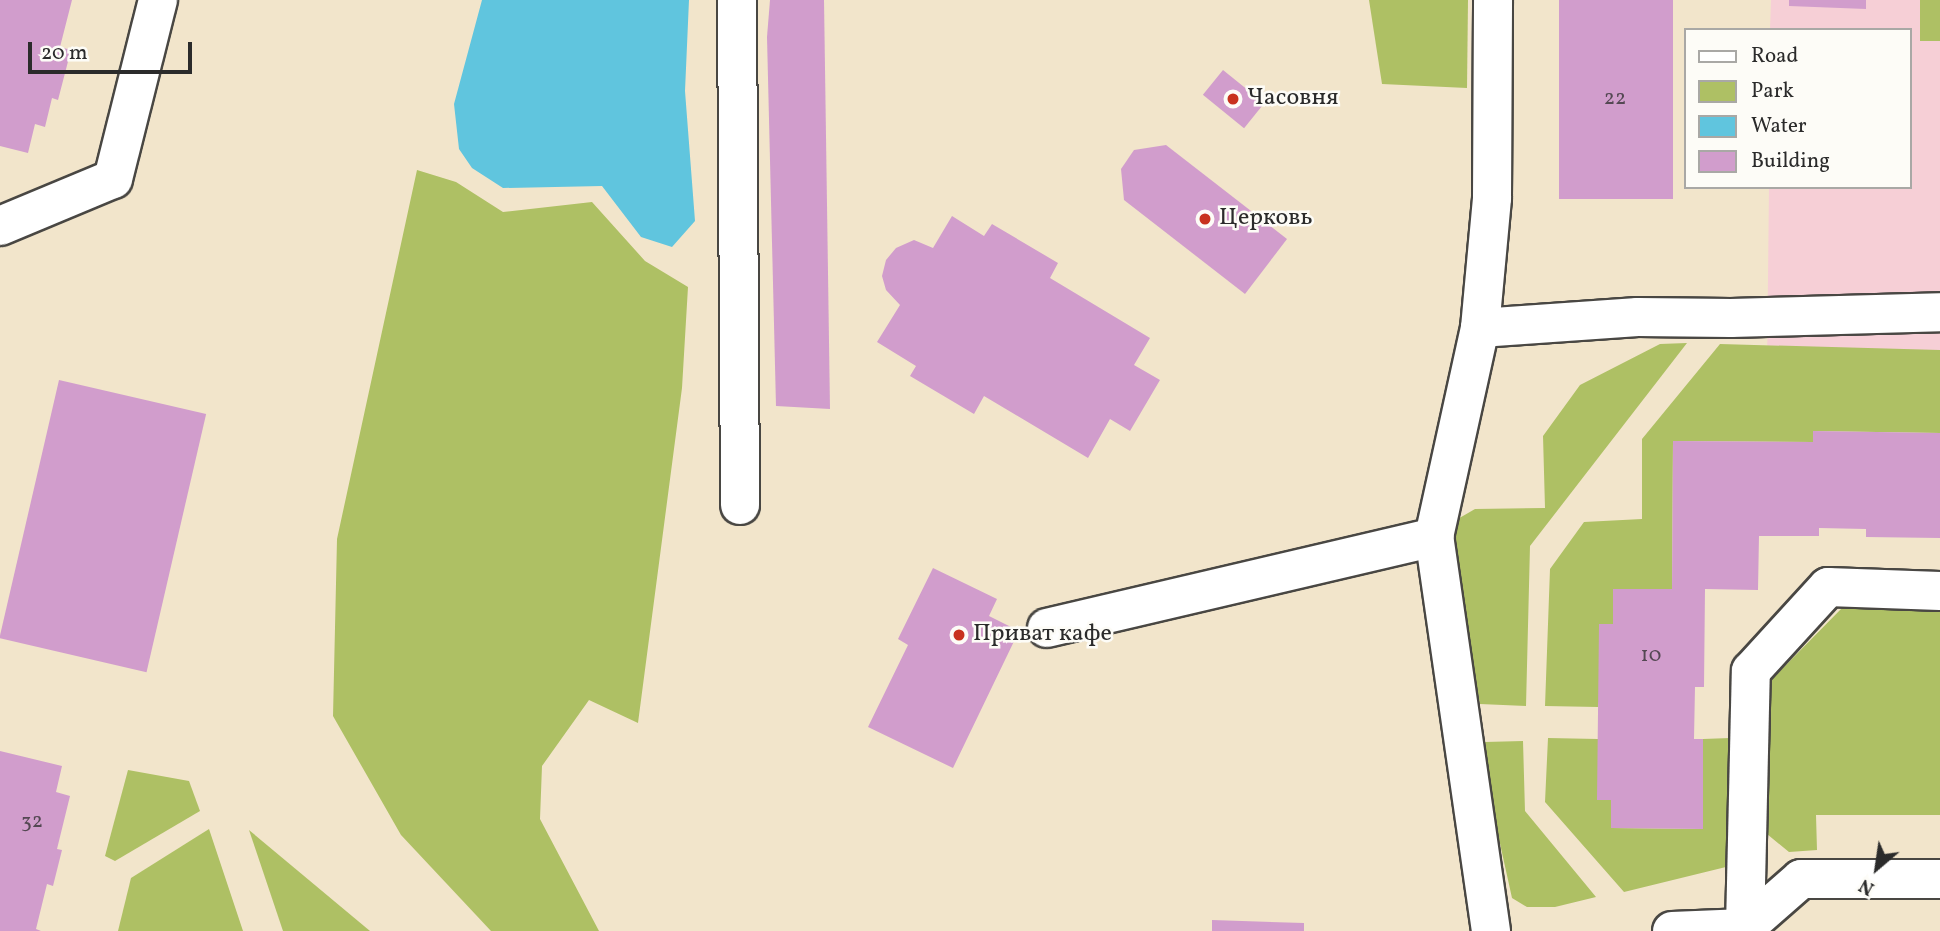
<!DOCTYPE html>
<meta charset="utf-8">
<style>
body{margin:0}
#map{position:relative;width:1940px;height:931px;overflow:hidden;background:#f2e5cb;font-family:Vollkorn,serif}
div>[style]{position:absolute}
.built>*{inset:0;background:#f6cfd6}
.green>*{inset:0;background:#aec064;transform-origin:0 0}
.water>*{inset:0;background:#60c5de}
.building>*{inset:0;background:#d19dcc;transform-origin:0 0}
.roads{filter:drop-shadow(2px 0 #494743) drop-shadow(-2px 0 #494743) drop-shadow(0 2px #494743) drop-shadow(0 -2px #494743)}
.minor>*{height:38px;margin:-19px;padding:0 19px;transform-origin:19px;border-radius:19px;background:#fff}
.dots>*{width:19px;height:19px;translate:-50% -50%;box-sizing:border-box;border:4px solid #fdfcf7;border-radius:50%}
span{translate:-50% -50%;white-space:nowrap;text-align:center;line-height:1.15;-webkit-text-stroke:5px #fdfcf7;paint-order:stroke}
.number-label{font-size:21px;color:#544853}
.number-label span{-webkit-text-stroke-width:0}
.poi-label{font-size:24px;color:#2b2b2b}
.left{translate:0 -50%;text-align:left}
.legend{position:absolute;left:1684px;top:28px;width:228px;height:161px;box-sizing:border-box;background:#fdfcf7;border:2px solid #a9a8a5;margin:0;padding:9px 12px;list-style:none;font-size:21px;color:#2b2b2b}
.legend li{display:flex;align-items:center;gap:14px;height:35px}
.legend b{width:35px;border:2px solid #a9a8a5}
.north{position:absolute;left:1842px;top:833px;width:70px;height:70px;-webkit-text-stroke:5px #fdfcf7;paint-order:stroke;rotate:209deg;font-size:19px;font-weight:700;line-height:28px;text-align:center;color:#2b2b2b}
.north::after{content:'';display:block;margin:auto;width:24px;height:32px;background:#2b2b2b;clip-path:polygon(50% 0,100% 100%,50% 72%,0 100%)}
.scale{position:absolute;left:28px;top:42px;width:164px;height:32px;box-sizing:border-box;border:4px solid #2b2b2b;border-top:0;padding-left:9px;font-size:21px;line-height:24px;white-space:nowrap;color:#2b2b2b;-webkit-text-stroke:5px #fdfcf7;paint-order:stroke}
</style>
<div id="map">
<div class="built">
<i style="clip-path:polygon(1771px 0,1940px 0,1940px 371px,1767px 370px,1769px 187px,1910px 187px,1910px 30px,1770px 30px)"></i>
</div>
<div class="green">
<i style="clip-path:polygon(1369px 0,1468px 0,1467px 88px,1382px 84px)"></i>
<i style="left:1920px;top:0;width:20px;height:41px"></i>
<i style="clip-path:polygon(417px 170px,456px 182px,503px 212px,592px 202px,645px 261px,688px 287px,682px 388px,638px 723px,589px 700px,542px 766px,540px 819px,599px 931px,491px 931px,401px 835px,333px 716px,337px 539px)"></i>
<i style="clip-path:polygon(1687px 343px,1530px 546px,1526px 706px,1480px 704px,1449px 540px,1456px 520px,1475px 509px,1545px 508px,1543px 436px,1580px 385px,1660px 344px)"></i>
<i style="clip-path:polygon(1720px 344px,1940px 350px,1940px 433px,1813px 431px,1813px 442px,1673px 441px,1672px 589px,1613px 624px,1598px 707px,1545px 706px,1550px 569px,1584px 522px,1642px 519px,1642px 439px)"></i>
<i style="clip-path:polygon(1843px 607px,1940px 610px,1940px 815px,1816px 815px,1817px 850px,1789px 852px,1767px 834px,1771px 680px)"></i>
<i style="clip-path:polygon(1548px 738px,1598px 739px,1598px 800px,1611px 800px,1611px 828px,1703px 829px,1703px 739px,1730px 738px,1730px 866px,1624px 892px,1545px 802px)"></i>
<i style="clip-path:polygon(1523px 741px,1525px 811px,1596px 897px,1555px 907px,1527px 907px,1512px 898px,1493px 812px,1485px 742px)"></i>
<i style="clip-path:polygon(128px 770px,189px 781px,200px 811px,115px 861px,105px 856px)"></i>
<i style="clip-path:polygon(209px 829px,243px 931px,118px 931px,131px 878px)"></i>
<i style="clip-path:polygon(249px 830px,370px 931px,283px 931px)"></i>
</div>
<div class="water">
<i style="clip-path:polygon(482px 0,689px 0,685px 91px,695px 221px,672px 247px,641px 237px,602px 186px,503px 188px,472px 168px,459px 149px,454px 104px)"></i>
</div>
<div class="building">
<i style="clip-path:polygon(0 0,72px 0,60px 47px,71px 50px,58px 100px,52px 98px,45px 127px,35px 124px,28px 153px,0 146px)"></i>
<i style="clip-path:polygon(770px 0,824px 0,830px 409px,776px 406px,767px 37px)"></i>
<i style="left:1559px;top:0;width:114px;height:199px"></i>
<i style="clip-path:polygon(1789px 0,1866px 0,1866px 9px,1789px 6px)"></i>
<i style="left:1223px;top:70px;width:53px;height:32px;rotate:39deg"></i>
<i style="clip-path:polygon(1166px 145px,1287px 239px,1245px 294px,1124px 200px,1121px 169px,1134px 150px)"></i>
<i style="clip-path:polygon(952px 216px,984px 236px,992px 224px,1058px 263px,1050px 278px,1150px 338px,1134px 365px,1160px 380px,1130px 431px,1110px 419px,1088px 458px,984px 396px,974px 414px,910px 376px,916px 366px,877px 342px,900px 305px,886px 290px,882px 276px,886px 260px,896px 248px,914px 240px,933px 248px)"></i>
<i style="left:59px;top:380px;width:151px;height:265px;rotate:13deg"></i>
<i style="clip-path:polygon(1813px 431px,1940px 433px,1940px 538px,1866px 537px,1866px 529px,1819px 528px,1819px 536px,1759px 536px,1758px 590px,1705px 589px,1704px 687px,1695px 687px,1694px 739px,1703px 739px,1703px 829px,1611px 828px,1611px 800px,1597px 800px,1599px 624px,1613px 624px,1613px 589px,1672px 589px,1673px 441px,1813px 442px)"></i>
<i style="clip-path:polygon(933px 568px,997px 599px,989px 616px,1019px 631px,953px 768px,868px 727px,908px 645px,898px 639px)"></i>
<i style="clip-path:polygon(0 751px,62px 766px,56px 792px,70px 796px,57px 849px,62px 850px,53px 886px,47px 884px,36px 929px,41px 931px,0 931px)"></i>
<i style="clip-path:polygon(1212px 920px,1304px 923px,1304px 931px,1212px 931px)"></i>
</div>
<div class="roads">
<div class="minor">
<i style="left:737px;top:0;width:505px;rotate:89.66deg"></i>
<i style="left:0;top:226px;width:122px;rotate:-22.6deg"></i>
<i style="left:113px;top:179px;width:185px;rotate:-75.9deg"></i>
<i style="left:1480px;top:328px;width:131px;rotate:-84.7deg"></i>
<i style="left:1492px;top:198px;width:198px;rotate:-89.7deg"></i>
<i style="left:1047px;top:628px;width:398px;rotate:-13.2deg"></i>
<i style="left:1745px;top:928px;width:257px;rotate:-88.7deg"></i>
<i style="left:1751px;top:671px;width:114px;rotate:-47.5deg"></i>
<i style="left:1828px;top:587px;width:112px;rotate:2deg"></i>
<i style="left:1491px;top:931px;width:398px;rotate:-98.2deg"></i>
<i style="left:1434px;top:537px;width:214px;rotate:-77.6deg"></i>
<i style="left:1480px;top:328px;width:158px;rotate:-4deg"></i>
<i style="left:1638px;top:317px;width:93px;rotate:0.6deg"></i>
<i style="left:1731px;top:318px;width:209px;rotate:-1.6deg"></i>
<i style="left:1672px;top:931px;width:73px;rotate:-2.4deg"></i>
<i style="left:1745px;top:928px;width:74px;rotate:-41.2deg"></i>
<i style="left:1801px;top:879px;width:139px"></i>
</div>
</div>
<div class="dots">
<i style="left:1233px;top:99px;background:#c8321e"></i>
<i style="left:1205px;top:219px;background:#c8321e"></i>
<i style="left:959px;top:635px;background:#c8321e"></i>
</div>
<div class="number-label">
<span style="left:1615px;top:99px">22</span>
<span style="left:1651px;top:656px">10</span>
<span style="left:32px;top:822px">32</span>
</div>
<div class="poi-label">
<span class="left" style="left:1247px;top:99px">Часовня</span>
<span class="left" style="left:1219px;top:219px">Церковь</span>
<span class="left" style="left:973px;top:635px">Приват кафе</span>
</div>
<ul class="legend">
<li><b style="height:9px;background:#fff"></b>Road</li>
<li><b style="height:19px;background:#aec064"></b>Park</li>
<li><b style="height:19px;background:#60c5de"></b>Water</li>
<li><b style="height:19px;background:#d19dcc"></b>Building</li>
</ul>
<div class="north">N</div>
<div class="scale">20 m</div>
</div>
